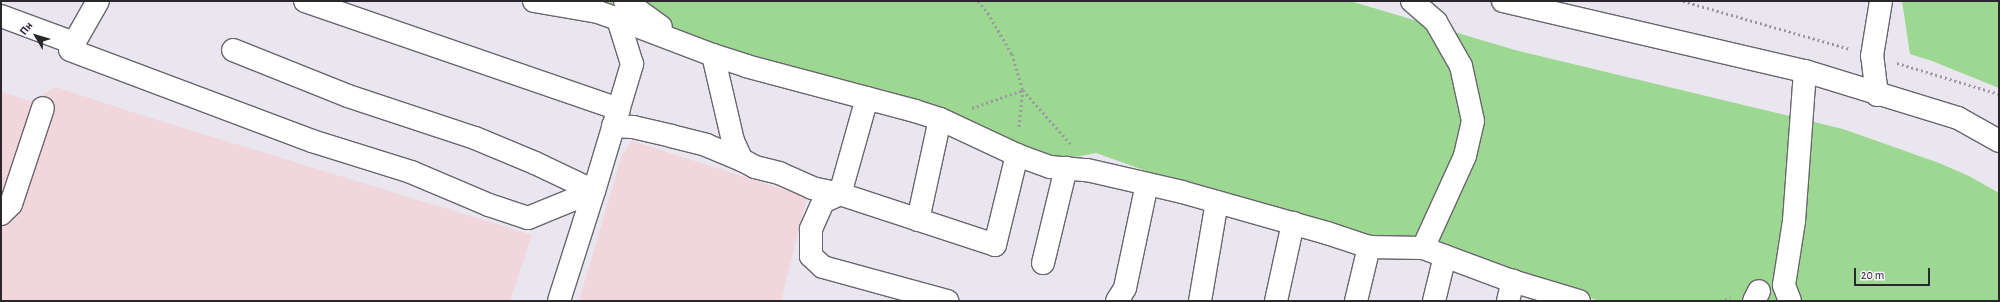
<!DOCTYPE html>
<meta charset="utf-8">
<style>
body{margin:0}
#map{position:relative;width:2000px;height:302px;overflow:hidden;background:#eae6ef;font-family:"Alegreya Sans",sans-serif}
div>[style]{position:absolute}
.industrial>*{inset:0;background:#f1d6db}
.green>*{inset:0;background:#9cd891}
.path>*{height:2.5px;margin-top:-1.25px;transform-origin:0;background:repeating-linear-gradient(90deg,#9c99a0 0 2px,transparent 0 5px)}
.roads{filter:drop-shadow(1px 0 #69656d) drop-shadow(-1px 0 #69656d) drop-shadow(0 1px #69656d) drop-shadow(0 -1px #69656d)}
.minor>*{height:22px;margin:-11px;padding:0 11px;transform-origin:11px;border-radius:11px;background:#fff}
span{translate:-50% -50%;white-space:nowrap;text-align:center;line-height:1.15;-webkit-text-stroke:3.5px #f8f3fc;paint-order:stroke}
.frame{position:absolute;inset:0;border:2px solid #29272b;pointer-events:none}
.north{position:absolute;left:16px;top:16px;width:40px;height:40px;-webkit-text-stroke:3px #f8f3fc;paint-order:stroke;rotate:308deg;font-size:11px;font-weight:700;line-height:16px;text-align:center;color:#29272b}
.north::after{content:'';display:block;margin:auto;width:14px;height:18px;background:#29272b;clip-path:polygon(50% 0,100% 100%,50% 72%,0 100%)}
.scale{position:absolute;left:1854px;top:268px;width:76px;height:18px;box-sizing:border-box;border:2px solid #29272b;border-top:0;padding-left:5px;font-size:12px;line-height:14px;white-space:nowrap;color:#29272b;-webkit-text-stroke:3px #f8f3fc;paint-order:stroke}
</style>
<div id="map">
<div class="industrial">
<i style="clip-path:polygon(56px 87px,138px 114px,532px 235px,510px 301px,1px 301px,1px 91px,30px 101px)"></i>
<i style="clip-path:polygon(632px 141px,807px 197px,781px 301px,579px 301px,622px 155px)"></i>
</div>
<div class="green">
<i style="clip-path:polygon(567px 1px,1350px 1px,1515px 50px,1843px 129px,1939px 163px,1969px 176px,1999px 193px,1999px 301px,1599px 301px,1475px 258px,1373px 238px,1233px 202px,1096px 153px,1060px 160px,1037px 158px,879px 90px,768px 61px,752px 61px)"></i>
<i style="clip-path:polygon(1902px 1px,1999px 1px,1999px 88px,1932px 61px,1910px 54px)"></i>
</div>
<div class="path">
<i style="left:978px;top:1px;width:16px;rotate:50deg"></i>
<i style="left:988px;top:13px;width:48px;rotate:59.7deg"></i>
<i style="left:1012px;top:54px;width:38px;rotate:73deg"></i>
<i style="left:1023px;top:90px;width:72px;rotate:48.4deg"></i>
<i style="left:1683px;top:1px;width:174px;rotate:16deg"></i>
<i style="left:1897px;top:63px;width:107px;rotate:16.9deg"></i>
<i style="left:972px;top:108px;width:54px;rotate:-19.4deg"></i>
<i style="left:1023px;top:90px;width:40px;rotate:95.7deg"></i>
<i style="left:1720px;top:301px;width:11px;rotate:-15deg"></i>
</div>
<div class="roads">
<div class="minor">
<i style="left:98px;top:1px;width:56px;rotate:119.7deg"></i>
<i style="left:70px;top:50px;width:259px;rotate:20.6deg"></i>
<i style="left:312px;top:141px;width:104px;rotate:17.4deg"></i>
<i style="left:411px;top:172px;width:85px;rotate:22.9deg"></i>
<i style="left:489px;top:205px;width:41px;rotate:18.4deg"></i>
<i style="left:528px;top:218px;width:71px;rotate:-22.2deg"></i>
<i style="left:594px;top:191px;width:133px;rotate:-73.3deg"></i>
<i style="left:632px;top:64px;width:47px;rotate:-107.3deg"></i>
<i style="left:618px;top:19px;width:21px;rotate:-161deg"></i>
<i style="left:598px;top:12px;width:65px;rotate:-170.2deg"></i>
<i style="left:305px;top:1px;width:332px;rotate:19deg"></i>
<i style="left:625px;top:1px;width:44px;rotate:35.8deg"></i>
<i style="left:1412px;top:1px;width:32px;rotate:41deg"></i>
<i style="left:1436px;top:22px;width:51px;rotate:60.4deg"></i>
<i style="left:1461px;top:66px;width:56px;rotate:77.7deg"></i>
<i style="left:1473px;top:121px;width:36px;rotate:103deg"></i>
<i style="left:1465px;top:156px;width:101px;rotate:114.5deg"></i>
<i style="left:1503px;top:1px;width:310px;rotate:13.1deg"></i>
<i style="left:1805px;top:71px;width:160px;rotate:17.1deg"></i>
<i style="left:1958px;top:118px;width:47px;rotate:29.3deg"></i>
<i style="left:1px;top:16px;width:78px;rotate:20.3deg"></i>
<i style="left:618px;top:19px;width:102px;rotate:20.8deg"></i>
<i style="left:713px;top:55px;width:35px;rotate:18deg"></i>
<i style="left:746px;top:66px;width:175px;rotate:14.9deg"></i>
<i style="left:915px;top:111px;width:26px;rotate:18deg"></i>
<i style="left:940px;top:119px;width:85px;rotate:25.1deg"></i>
<i style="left:1017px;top:155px;width:35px;rotate:20deg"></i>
<i style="left:1050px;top:167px;width:37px;rotate:5deg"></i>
<i style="left:1087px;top:170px;width:98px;rotate:13deg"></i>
<i style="left:1182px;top:192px;width:151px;rotate:15.8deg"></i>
<i style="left:1327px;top:233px;width:44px;rotate:18.4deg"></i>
<i style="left:1369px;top:247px;width:54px;rotate:1.1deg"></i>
<i style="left:1423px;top:248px;width:92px;rotate:20.4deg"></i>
<i style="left:1509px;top:280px;width:73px;rotate:16.7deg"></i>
<i style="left:233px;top:50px;width:124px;rotate:21.8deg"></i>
<i style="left:348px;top:96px;width:134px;rotate:18.3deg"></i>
<i style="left:475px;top:138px;width:65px;rotate:22.6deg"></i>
<i style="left:535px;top:163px;width:65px;rotate:25.4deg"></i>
<i style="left:594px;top:191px;width:115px;rotate:107.7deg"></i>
<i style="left:713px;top:55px;width:88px;rotate:76.9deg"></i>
<i style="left:733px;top:141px;width:21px;rotate:65deg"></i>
<i style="left:742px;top:160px;width:15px;rotate:28deg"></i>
<i style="left:755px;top:167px;width:25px;rotate:14deg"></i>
<i style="left:779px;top:173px;width:36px;rotate:24deg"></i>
<i style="left:812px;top:188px;width:29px;rotate:12deg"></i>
<i style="left:1877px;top:95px;width:39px;rotate:-97deg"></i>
<i style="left:1872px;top:56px;width:56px;rotate:-80.7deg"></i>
<i style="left:867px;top:98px;width:100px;rotate:105.7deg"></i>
<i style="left:840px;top:194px;width:163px;rotate:18.2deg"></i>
<i style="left:995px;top:245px;width:93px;rotate:-76.3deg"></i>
<i style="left:613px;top:126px;width:20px;rotate:3deg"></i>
<i style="left:633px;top:127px;width:39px;rotate:13deg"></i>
<i style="left:671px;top:136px;width:36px;rotate:14deg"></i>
<i style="left:706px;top:145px;width:39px;rotate:23deg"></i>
<i style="left:840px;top:194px;width:19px;rotate:155deg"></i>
<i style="left:823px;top:202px;width:30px;rotate:114deg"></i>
<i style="left:811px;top:229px;width:27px;rotate:90deg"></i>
<i style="left:811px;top:256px;width:16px;rotate:43deg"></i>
<i style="left:823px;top:267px;width:129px;rotate:15.3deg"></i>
<i style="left:1px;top:214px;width:14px;rotate:-45deg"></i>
<i style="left:11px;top:204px;width:101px;rotate:-71.6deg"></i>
<i style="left:918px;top:220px;width:103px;rotate:-77.7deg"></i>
<i style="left:1043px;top:263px;width:98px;rotate:-76.4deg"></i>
<i style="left:1117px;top:301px;width:15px;rotate:-58deg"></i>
<i style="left:1125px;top:288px;width:106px;rotate:-78.1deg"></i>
<i style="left:1200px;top:301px;width:100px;rotate:-80.3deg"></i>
<i style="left:1276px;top:301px;width:80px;rotate:-77.7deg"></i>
<i style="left:1356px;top:301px;width:56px;rotate:-76.5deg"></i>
<i style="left:1434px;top:301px;width:46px;rotate:-76.3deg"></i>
<i style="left:1508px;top:301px;width:21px;rotate:-76deg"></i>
<i style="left:1754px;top:301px;width:11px;rotate:-63deg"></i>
<i style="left:1790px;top:301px;width:17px;rotate:-111deg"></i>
<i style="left:1784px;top:285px;width:65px;rotate:-81.1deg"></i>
<i style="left:1794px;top:221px;width:150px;rotate:-85.8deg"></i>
</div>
</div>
<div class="frame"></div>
<div class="north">Пн</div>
<div class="scale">20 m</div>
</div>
